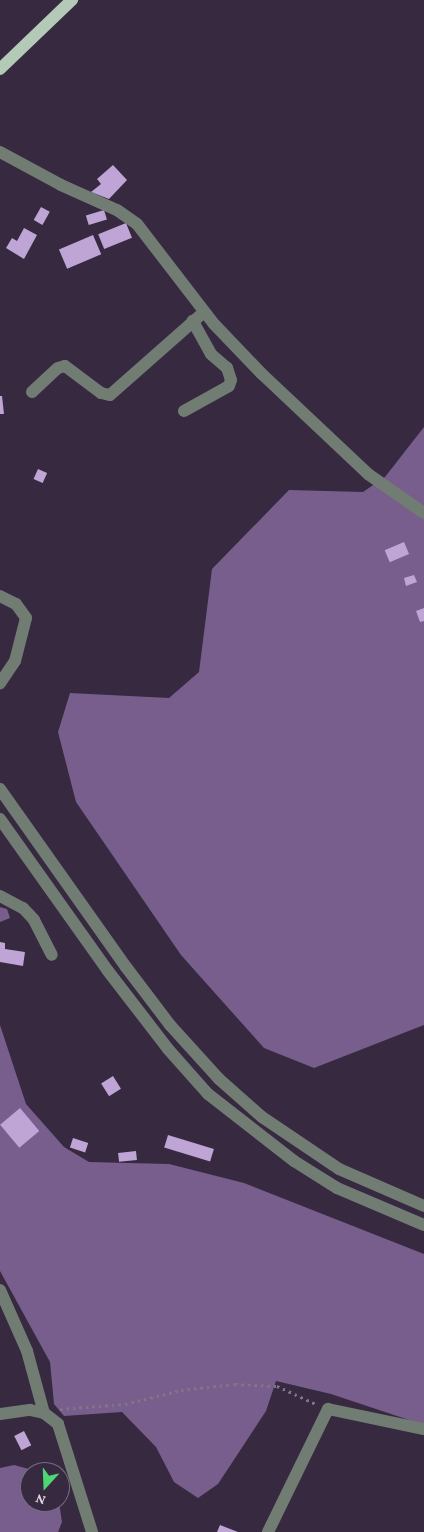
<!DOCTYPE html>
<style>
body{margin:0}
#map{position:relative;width:424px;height:1532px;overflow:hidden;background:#362940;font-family:"Crimson Pro",serif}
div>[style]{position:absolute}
.forest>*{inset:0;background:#775e8c}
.building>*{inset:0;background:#bfa4d6;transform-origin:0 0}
.path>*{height:2.5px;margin-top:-1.25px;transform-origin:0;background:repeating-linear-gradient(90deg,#807588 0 2.5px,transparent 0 6.5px)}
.minor>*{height:12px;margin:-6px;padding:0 6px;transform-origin:6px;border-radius:6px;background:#717d73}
.major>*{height:12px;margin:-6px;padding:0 6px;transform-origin:6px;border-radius:6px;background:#b3cab6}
span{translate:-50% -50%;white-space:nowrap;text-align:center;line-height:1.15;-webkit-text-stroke:5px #362940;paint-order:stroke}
.north{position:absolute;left:20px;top:1462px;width:50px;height:50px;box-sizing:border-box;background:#362940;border:1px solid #786d80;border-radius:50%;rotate:200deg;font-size:14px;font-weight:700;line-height:20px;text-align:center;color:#dad2e1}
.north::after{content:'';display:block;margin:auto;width:18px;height:22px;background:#4ed675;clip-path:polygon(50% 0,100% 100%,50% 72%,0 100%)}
</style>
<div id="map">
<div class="forest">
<i style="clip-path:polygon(424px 427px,424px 1025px,314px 1068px,264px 1048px,181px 955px,76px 802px,58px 732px,70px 693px,169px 698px,199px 672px,212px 569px,289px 490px,363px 492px,385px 477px)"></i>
<i style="clip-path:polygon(0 907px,7px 909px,10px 918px,0 922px)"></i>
<i style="clip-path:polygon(0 1025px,26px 1104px,64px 1147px,89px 1162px,169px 1164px,244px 1183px,424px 1254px,424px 1425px,331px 1394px,276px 1381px,266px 1411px,218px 1484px,198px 1498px,174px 1482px,156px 1447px,122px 1412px,64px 1416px,54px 1404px,50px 1362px,0 1271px)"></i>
<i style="clip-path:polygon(14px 1465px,40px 1472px,30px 1472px,30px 1502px,59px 1502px,62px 1522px,58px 1532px,0 1532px,0 1468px)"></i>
</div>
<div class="building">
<i style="clip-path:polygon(113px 165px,127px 180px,109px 199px,91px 192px,101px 184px,97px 179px)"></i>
<i style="left:41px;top:207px;width:10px;height:15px;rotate:29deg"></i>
<i style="left:104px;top:210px;width:10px;height:19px;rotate:73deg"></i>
<i style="left:126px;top:223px;width:16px;height:30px;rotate:68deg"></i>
<i style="clip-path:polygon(24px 228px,37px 235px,24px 259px,6px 248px,12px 238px,17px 241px)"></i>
<i style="left:93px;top:235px;width:21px;height:37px;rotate:67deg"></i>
<i style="clip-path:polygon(0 396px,2px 396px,4px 414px,0 414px)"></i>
<i style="left:38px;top:469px;width:10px;height:11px;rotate:24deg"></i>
<i style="left:404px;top:542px;width:13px;height:21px;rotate:67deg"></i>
<i style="clip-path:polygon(414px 575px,417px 582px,406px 586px,404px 578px)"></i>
<i style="clip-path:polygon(424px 608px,424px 621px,420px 622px,416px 611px)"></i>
<i style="clip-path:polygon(0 942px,5px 943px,5px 949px,25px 952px,23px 966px,0 962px)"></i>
<i style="left:113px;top:1076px;width:15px;height:14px;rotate:58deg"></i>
<i style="left:20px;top:1108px;width:30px;height:26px;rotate:50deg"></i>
<i style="left:168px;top:1135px;width:48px;height:13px;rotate:17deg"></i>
<i style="left:73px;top:1138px;width:16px;height:10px;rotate:18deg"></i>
<i style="left:136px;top:1151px;width:9px;height:18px;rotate:84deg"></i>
<i style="left:24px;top:1431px;width:16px;height:11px;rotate:63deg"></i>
<i style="clip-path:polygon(220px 1525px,238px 1532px,217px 1532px)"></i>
</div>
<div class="path">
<i style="left:60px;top:1409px;width:65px;rotate:-4.4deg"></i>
<i style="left:125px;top:1404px;width:58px;rotate:-14deg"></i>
<i style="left:181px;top:1390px;width:54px;rotate:-6.3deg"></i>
<i style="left:235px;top:1384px;width:42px;rotate:2.7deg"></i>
<i style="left:277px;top:1386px;width:45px;rotate:24.9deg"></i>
</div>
<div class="minor">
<i style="left:0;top:152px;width:69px;rotate:28.4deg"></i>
<i style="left:61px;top:185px;width:61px;rotate:24.1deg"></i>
<i style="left:117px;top:210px;width:24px;rotate:35deg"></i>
<i style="left:137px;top:224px;width:126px;rotate:52.4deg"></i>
<i style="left:214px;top:324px;width:69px;rotate:46.2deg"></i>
<i style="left:262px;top:374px;width:146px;rotate:43.3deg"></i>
<i style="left:368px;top:474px;width:68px;rotate:34.9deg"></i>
<i style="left:32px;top:392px;width:35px;rotate:-43deg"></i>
<i style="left:58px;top:368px;width:7px;rotate:-16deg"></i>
<i style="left:65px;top:366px;width:45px;rotate:36.9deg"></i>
<i style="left:101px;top:393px;width:9px;rotate:13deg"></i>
<i style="left:110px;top:395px;width:125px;rotate:-41.4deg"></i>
<i style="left:184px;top:411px;width:51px;rotate:-29.1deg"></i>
<i style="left:229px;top:386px;width:6px;rotate:-72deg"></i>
<i style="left:231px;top:380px;width:13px;rotate:-108deg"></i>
<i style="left:227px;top:368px;width:21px;rotate:-139deg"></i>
<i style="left:211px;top:354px;width:38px;rotate:-119deg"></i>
<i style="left:0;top:596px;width:18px;rotate:27deg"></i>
<i style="left:16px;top:604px;width:17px;rotate:54deg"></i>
<i style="left:26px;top:618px;width:44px;rotate:104.3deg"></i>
<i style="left:15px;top:661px;width:27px;rotate:124deg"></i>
<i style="left:0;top:789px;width:218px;rotate:54.7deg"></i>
<i style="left:126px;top:967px;width:73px;rotate:52.8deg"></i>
<i style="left:170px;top:1025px;width:73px;rotate:47.8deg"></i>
<i style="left:219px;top:1079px;width:57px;rotate:41.5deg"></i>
<i style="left:262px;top:1117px;width:93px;rotate:34deg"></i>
<i style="left:339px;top:1169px;width:93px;rotate:23.5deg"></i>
<i style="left:0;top:819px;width:186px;rotate:54.6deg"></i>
<i style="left:108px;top:971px;width:98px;rotate:52.4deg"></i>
<i style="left:168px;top:1049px;width:60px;rotate:48.4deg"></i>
<i style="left:208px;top:1094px;width:109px;rotate:37.9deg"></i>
<i style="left:294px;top:1161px;width:51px;rotate:32.1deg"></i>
<i style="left:337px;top:1188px;width:95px;rotate:23deg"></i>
<i style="left:0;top:896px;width:26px;rotate:28deg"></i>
<i style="left:23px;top:908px;width:16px;rotate:47deg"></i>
<i style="left:34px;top:920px;width:39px;rotate:63deg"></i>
<i style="left:0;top:1290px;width:67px;rotate:66.1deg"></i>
<i style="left:27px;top:1351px;width:64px;rotate:74.7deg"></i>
<i style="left:0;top:1414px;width:30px;rotate:-8deg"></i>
<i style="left:30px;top:1410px;width:14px;rotate:12deg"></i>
<i style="left:44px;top:1413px;width:18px;rotate:38deg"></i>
<i style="left:58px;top:1424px;width:113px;rotate:72.5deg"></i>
<i style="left:268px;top:1532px;width:137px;rotate:-64deg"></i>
<i style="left:328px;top:1409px;width:98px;rotate:11.8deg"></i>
</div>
<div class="major">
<i style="left:0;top:69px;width:100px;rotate:-43.8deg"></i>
</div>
<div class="north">N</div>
</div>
